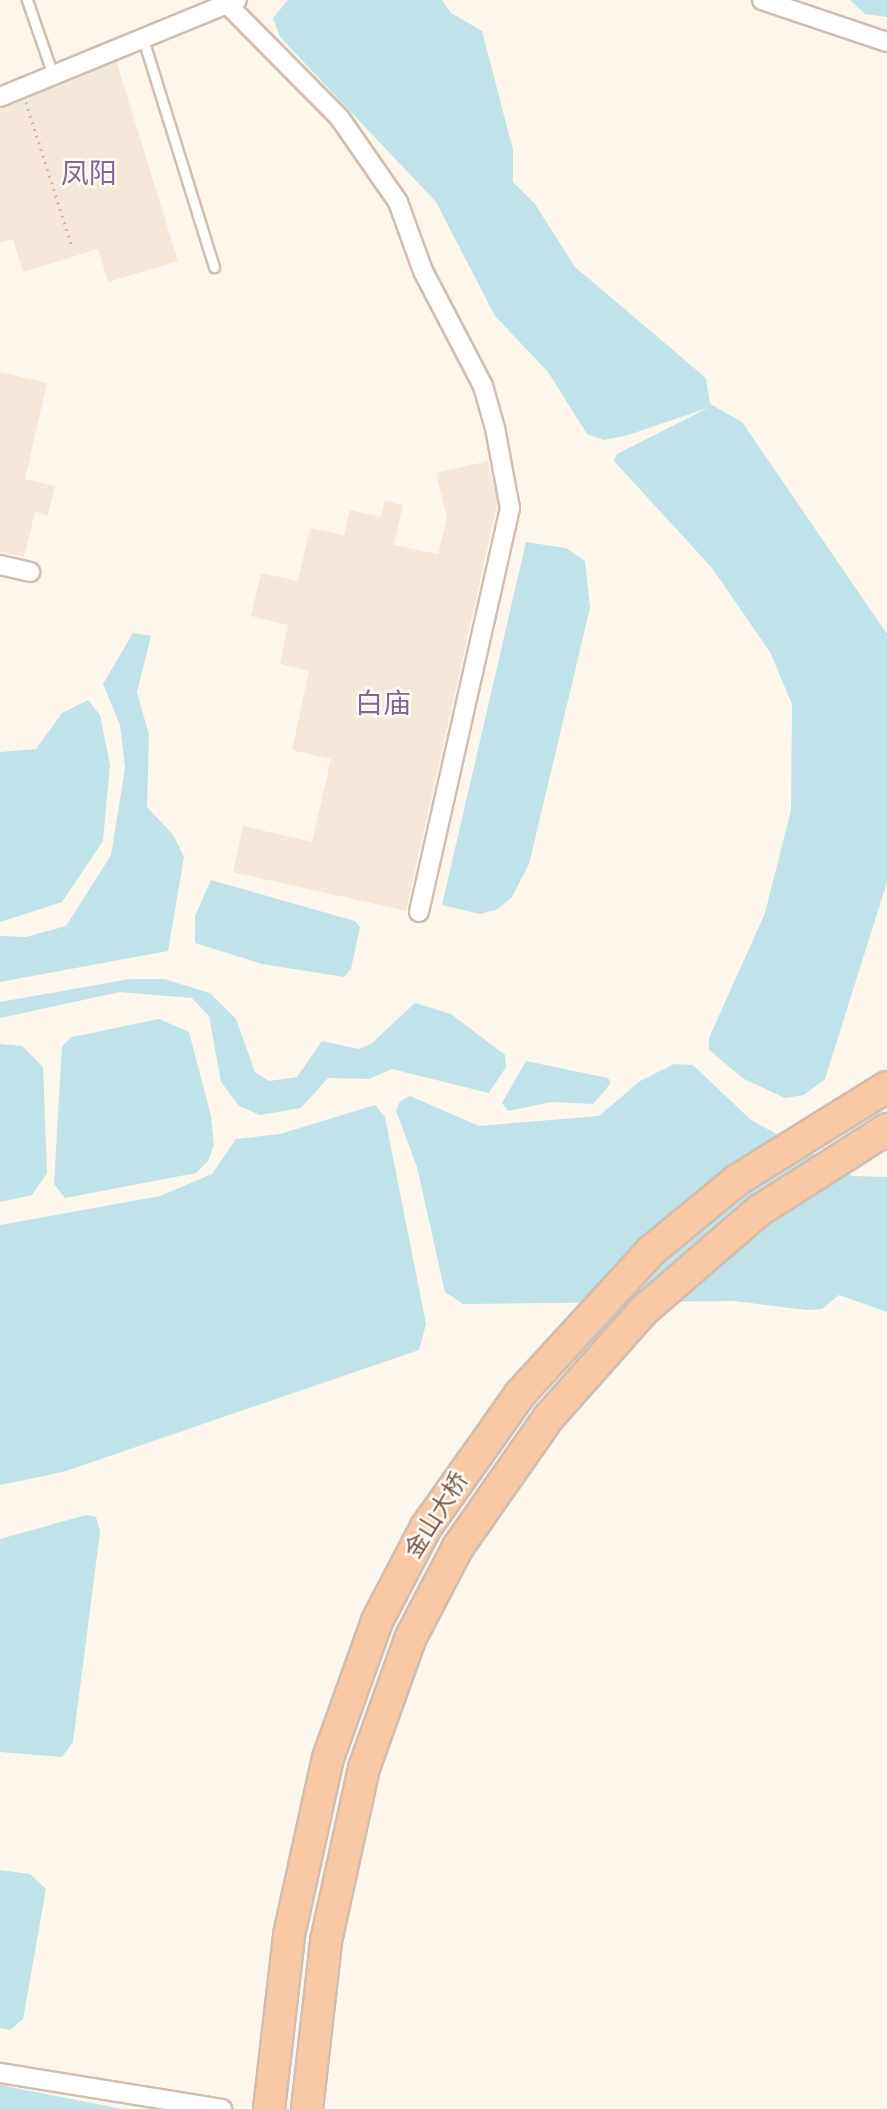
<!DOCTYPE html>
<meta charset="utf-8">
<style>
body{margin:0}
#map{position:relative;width:887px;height:2109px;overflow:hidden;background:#fdf6ec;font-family:"Public Sans","Noto Sans SC",sans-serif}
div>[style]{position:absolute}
.residential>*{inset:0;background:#f5e8da}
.water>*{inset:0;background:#bfe3e8}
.path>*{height:2.5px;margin-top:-1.25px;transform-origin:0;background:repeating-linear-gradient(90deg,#d9b8a5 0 2px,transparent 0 7px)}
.roads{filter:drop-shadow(2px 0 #d1beb0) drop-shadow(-2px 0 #d1beb0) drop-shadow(0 2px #d1beb0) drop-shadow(0 -2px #d1beb0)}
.service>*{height:9px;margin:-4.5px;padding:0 4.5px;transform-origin:4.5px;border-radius:4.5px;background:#fff}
.minor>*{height:18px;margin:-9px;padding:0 9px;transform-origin:9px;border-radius:9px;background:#fff}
.trunk>*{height:30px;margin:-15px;padding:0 15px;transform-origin:15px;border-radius:15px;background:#f9c8a4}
span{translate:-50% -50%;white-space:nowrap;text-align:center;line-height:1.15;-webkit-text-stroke:5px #fffaf3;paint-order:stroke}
.street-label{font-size:24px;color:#7a5c4d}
.quarter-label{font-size:28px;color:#846695}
</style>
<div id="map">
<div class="residential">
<i style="clip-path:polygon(115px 57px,178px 261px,108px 282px,98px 249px,23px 272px,13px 239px,0 243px,0 104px)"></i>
<i style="clip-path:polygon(0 372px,47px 383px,25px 479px,55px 486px,48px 515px,35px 512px,24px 557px,0 552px)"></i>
<i style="clip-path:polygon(488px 461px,498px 501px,406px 911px,233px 872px,243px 826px,312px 842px,331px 759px,292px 750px,309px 671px,280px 664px,288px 625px,251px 616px,261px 573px,298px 581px,310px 528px,344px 535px,350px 510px,381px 517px,385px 501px,403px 505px,394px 545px,438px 554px,447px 518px,436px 473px)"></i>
</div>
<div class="water">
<i style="clip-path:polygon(288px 0,442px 0,451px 13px,482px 31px,513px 150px,513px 182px,535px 204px,575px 267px,706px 378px,710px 404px,742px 422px,887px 634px,887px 882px,825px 1079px,804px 1095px,785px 1098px,744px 1079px,709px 1050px,709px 1038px,765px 913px,791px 810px,792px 704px,770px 652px,712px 568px,614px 461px,617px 454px,708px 408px,628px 435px,604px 440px,587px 434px,548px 372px,495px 316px,436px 202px,280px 37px,273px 18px)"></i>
<i style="clip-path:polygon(850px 0,887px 0,887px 17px,865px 14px)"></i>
<i style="clip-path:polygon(526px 542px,566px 548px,585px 561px,590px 608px,529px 864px,512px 897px,498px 909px,480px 914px,442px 905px)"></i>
<i style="clip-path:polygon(133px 633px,151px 636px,137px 692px,149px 735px,147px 807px,174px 836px,184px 857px,168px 951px,0 982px,0 936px,26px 937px,66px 926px,111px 855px,125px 768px,120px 725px,103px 684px)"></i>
<i style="clip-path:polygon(88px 700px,100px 715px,110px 765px,103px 841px,62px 902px,0 922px,0 752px,36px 749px,62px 713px)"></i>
<i style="clip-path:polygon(211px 880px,355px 921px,360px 927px,351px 969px,344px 977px,262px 964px,195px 943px,195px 916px)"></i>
<i style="clip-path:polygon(130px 979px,164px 979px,210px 993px,236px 1019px,255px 1072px,269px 1081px,297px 1077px,322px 1041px,359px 1049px,371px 1044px,415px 1003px,451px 1014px,505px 1055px,506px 1067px,489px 1093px,392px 1069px,369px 1079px,328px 1078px,301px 1108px,260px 1115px,239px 1106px,221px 1082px,209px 1016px,192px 998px,120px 992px,0 1018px,0 1002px)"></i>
<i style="clip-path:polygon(159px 1019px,189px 1032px,211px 1116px,214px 1145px,208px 1161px,196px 1173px,65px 1198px,54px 1184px,62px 1046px,72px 1037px)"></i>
<i style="clip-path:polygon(0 1044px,22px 1046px,43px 1067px,47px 1173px,32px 1195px,0 1202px)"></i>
<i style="clip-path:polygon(526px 1061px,608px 1078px,611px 1083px,593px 1104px,551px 1102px,508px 1111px,502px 1103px)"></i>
<i style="clip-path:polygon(674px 1064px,693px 1065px,751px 1120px,853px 1176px,887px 1177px,887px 1312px,839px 1295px,822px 1309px,807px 1310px,734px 1301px,463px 1304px,445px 1292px,417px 1167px,396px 1111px,400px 1101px,410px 1096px,479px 1126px,599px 1116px,640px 1081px)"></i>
<i style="clip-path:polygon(375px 1105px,385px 1117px,426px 1324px,419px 1350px,63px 1472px,0 1485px,0 1225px,160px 1196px,212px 1174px,236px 1139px,280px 1134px)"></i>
<i style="clip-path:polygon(86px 1515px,96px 1517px,100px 1532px,73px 1742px,62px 1757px,0 1752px,0 1539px)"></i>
<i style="clip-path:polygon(0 1870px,30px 1874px,46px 1889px,23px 2019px,10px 2030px,0 2028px)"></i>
<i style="clip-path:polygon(0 2085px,122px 2109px,0 2109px)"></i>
</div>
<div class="path">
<i style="left:26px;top:102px;width:154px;rotate:72.3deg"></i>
</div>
<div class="roads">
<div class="service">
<i style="left:27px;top:0;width:79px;rotate:70.9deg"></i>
<i style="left:143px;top:39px;width:239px;rotate:72.7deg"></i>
</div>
<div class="minor">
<i style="left:762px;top:0;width:132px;rotate:18.6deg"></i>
<i style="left:227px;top:4px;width:159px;rotate:45.3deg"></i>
<i style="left:339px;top:117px;width:103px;rotate:55.2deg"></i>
<i style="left:398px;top:202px;width:73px;rotate:70.1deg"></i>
<i style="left:423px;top:271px;width:130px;rotate:62.4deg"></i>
<i style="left:483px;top:386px;width:44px;rotate:74.1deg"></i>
<i style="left:495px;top:428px;width:81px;rotate:79.4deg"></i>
<i style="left:510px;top:508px;width:414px;rotate:102.7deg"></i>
<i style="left:0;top:97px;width:256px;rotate:-22.3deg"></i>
<i style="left:0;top:565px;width:31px;rotate:13deg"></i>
<i style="left:0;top:2073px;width:225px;rotate:9.2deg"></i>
</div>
<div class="trunk">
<i style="left:269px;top:2109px;width:175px;rotate:-83.4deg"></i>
<i style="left:289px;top:1935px;width:181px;rotate:-77.6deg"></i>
<i style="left:328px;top:1758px;width:145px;rotate:-70.3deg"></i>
<i style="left:377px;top:1621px;width:106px;rotate:-62.5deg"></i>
<i style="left:426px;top:1527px;width:163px;rotate:-54.7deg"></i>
<i style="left:520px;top:1394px;width:194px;rotate:-47.5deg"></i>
<i style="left:651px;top:1251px;width:112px;rotate:-39.5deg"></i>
<i style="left:737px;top:1180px;width:176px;rotate:-31.8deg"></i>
<i style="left:307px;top:2109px;width:169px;rotate:-83.5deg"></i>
<i style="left:326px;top:1941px;width:177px;rotate:-77.6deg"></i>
<i style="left:364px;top:1768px;width:139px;rotate:-70.3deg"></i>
<i style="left:411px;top:1637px;width:102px;rotate:-62.4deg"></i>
<i style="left:458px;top:1547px;width:159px;rotate:-55deg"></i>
<i style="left:549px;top:1417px;width:143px;rotate:-48.4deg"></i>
<i style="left:644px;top:1310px;width:153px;rotate:-40.8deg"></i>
<i style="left:760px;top:1210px;width:151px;rotate:-32.5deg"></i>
</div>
</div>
<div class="street-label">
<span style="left:436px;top:1515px;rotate:-58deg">金山大桥</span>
</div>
<div class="quarter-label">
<span style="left:89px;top:173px">凤阳</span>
<span style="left:383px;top:703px">白庙</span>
</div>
</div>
